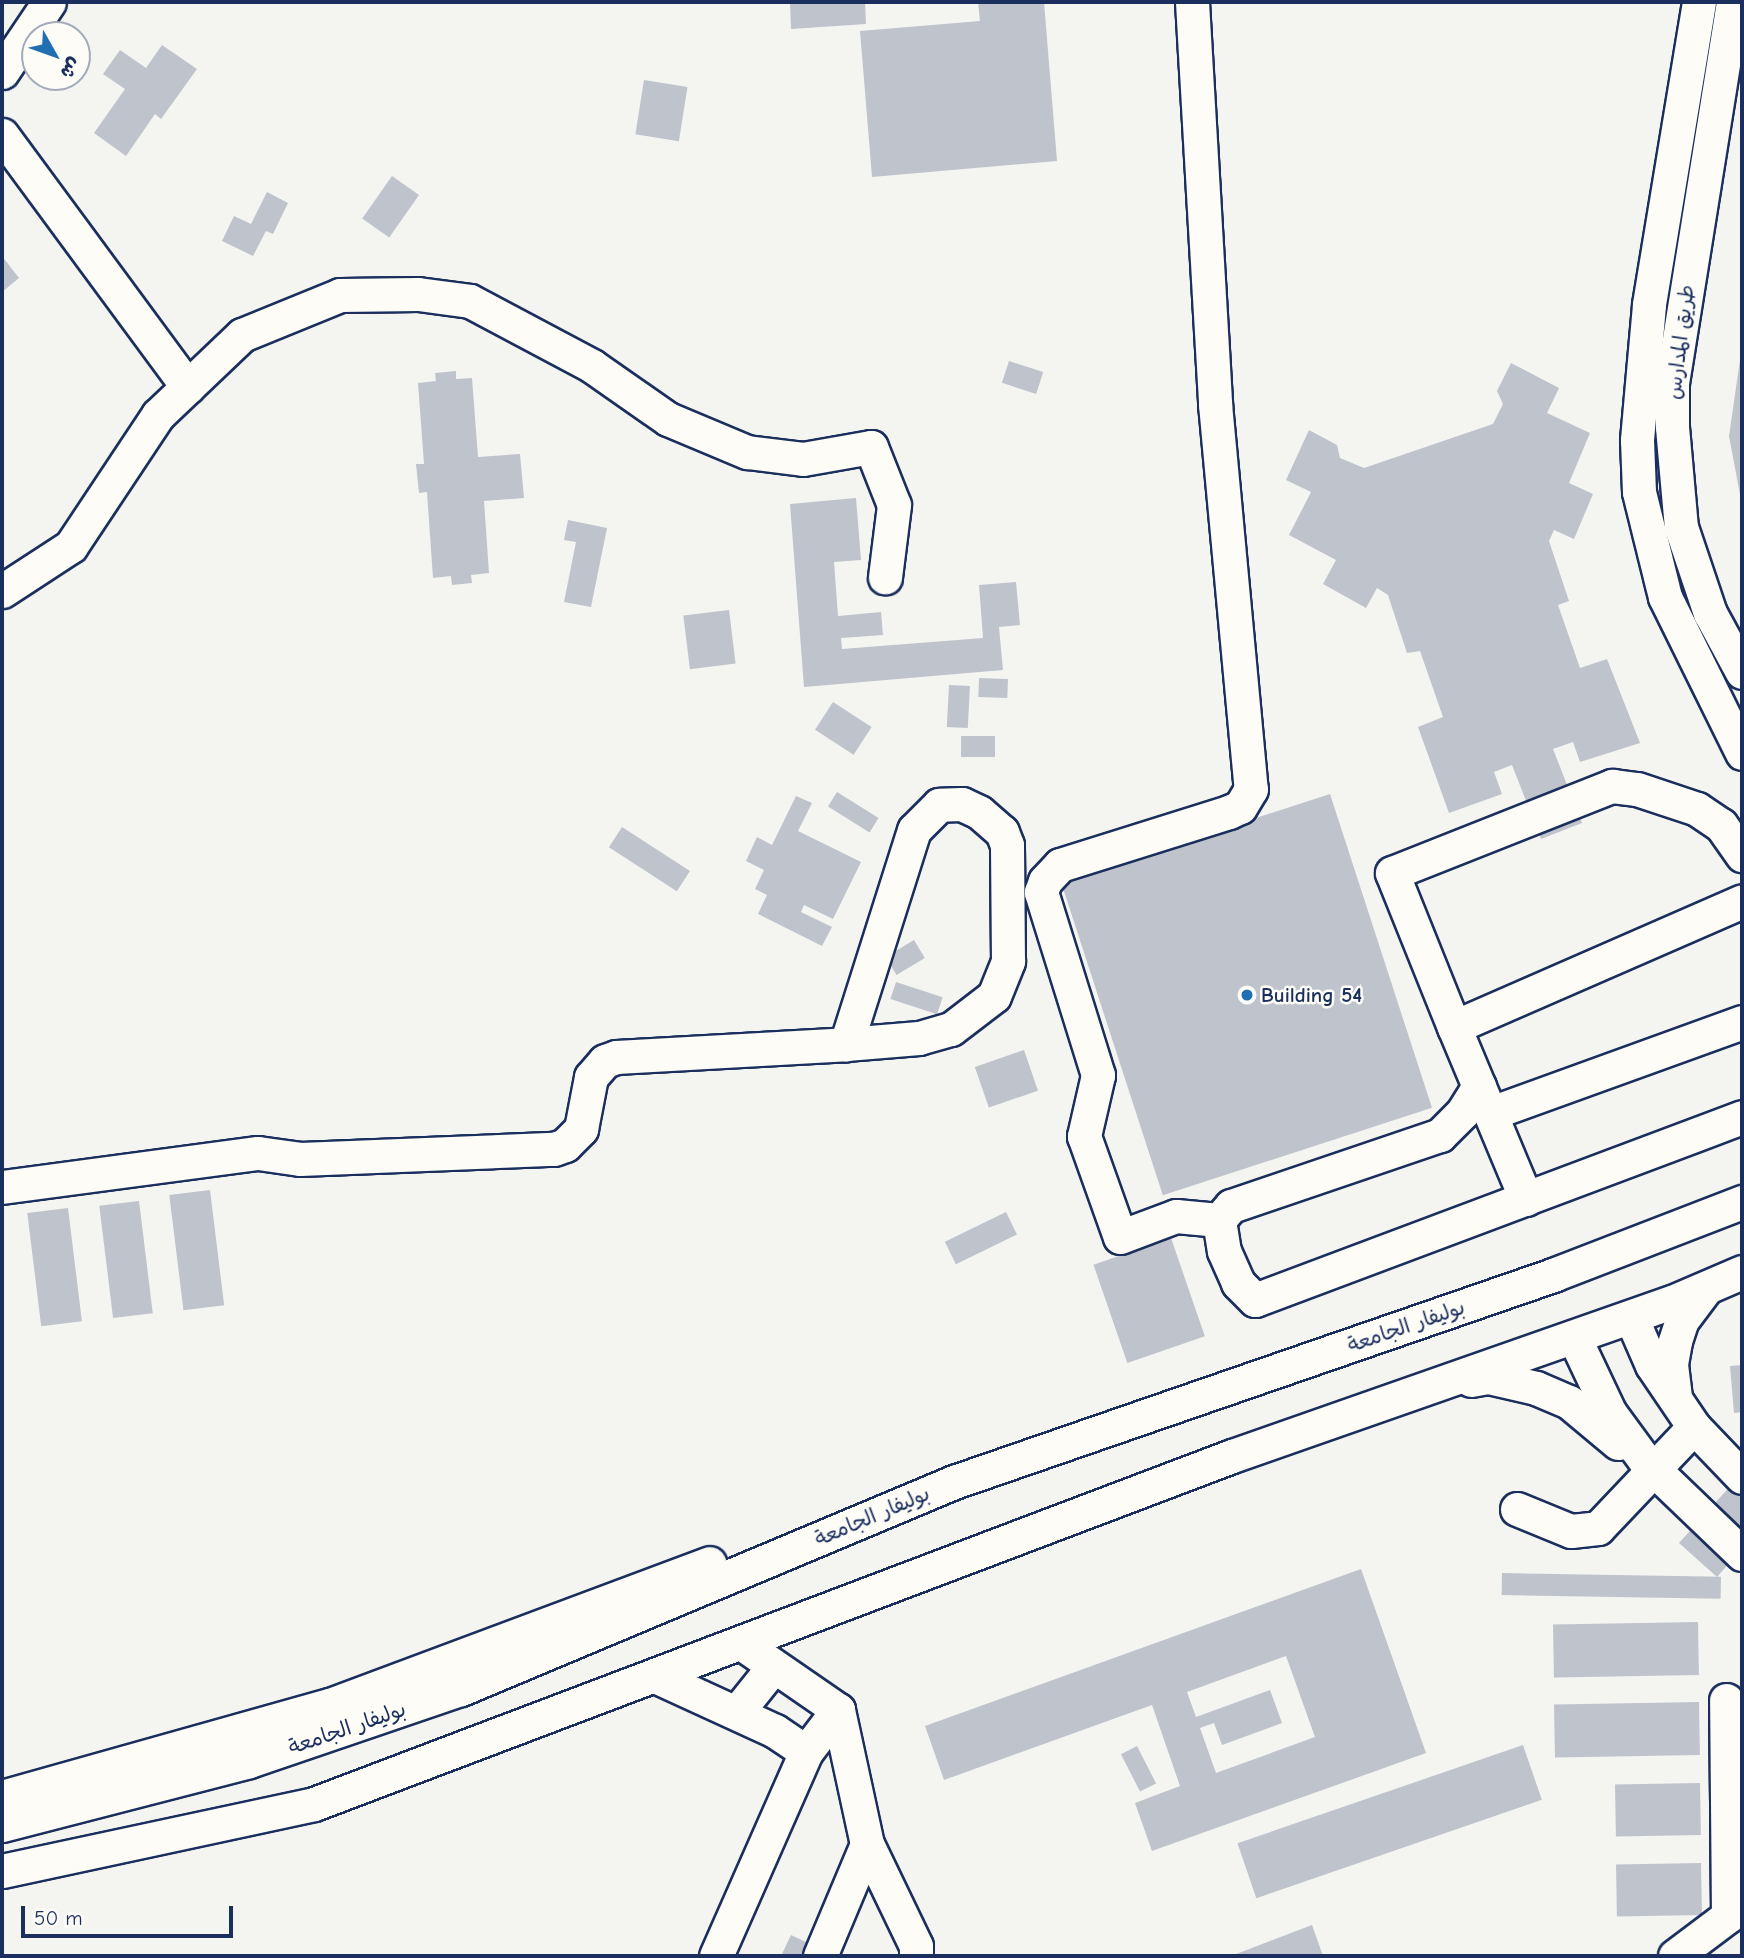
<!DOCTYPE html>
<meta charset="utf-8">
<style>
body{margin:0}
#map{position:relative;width:1744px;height:1958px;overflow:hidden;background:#f4f4f1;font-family:"Comic Neue","Playpen Sans Arabic",sans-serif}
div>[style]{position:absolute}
.building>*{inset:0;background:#bfc3cc;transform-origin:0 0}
.roads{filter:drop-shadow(2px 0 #1b2f5e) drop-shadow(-2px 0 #1b2f5e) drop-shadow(0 2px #1b2f5e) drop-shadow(0 -2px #1b2f5e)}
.minor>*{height:33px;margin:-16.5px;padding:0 16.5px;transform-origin:16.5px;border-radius:16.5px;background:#fdfcf7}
.dots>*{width:19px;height:19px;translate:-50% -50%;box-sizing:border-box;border:4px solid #fdfcf7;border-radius:50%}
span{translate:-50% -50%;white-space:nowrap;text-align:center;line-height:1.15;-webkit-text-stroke:5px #fdfcf7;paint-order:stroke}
.street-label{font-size:21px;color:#1b2f5e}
.poi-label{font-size:21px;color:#1b2f5e;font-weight:700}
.left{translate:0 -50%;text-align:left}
.frame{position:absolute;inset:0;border:4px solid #1b2f5e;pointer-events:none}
.north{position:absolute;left:21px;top:21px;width:70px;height:70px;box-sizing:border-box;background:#fdfcf7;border:2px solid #a3aaba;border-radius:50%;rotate:130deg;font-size:19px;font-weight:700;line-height:28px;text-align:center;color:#1b2f5e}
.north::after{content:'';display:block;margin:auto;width:24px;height:32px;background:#1f6fb2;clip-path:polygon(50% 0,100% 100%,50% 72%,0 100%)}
.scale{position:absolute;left:21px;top:1906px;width:212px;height:32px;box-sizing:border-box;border:4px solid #1b2f5e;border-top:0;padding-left:9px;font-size:21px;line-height:24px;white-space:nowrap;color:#1b2f5e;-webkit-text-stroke:5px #fdfcf7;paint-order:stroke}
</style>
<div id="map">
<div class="building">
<i style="clip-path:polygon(790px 2px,865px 2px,866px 24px,791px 29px)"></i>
<i style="clip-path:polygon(978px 2px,1044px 2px,1057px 161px,872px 177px,860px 31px,980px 21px)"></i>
<i style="clip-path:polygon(162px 45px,197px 69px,161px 119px,155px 114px,126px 156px,94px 133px,125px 89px,103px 74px,120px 50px,146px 68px)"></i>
<i style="left:644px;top:80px;width:44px;height:55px;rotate:9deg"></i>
<i style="left:392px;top:176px;width:33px;height:52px;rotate:35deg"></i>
<i style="clip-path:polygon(267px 192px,288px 203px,273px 234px,266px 231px,253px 256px,222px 241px,234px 216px,251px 224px)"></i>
<i style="clip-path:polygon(2px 256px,19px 278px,2px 292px)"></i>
<i style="clip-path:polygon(1741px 353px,1742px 353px,1741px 500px,1729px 436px)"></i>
<i style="left:1009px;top:361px;width:36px;height:23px;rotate:18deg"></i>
<i style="clip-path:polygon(1511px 363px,1559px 388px,1547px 413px,1590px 433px,1569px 483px,1593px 494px,1574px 539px,1554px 530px,1549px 541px,1569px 601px,1558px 605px,1580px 668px,1607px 659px,1640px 743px,1580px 762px,1573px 742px,1553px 749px,1582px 823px,1541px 839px,1512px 765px,1494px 772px,1502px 794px,1449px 813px,1418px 727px,1443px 717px,1420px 651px,1407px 653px,1388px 595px,1377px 588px,1366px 608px,1323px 584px,1336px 560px,1289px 535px,1311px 492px,1286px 480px,1309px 430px,1337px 445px,1340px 458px,1364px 468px,1493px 424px,1503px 404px,1497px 391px)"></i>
<i style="clip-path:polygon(456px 371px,456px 379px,472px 378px,478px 457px,520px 454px,524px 498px,484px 501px,489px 573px,471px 575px,472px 583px,452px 585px,451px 576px,433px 578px,427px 492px,419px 493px,416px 464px,424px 464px,418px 383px,436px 381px,435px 373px)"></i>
<i style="clip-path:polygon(856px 498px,861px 560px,834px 562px,838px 616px,881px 612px,883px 635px,841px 638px,842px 649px,983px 638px,979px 585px,1016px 582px,1020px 625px,999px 627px,1003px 670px,804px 687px,790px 504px)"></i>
<i style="clip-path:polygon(568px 520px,607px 528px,591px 607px,564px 602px,576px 542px,564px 540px)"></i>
<i style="left:729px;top:610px;width:54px;height:46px;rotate:83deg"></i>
<i style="left:979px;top:678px;width:29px;height:19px;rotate:2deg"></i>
<i style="left:949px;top:685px;width:21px;height:42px;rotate:3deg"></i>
<i style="left:833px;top:702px;width:46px;height:33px;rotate:33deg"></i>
<i style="left:995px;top:736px;width:21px;height:34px;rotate:90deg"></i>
<i style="left:837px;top:792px;width:49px;height:17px;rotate:32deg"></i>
<i style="left:1330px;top:794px;width:330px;height:283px;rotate:72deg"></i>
<i style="clip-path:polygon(796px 796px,812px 803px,798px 831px,861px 862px,833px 919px,804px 905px,801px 912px,832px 927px,822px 946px,758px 914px,767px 895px,755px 889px,764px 870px,746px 861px,757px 837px,772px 845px)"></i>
<i style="left:622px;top:827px;width:81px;height:24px;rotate:33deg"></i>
<i style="left:914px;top:940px;width:21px;height:33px;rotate:59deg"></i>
<i style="left:896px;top:982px;width:49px;height:18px;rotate:18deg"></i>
<i style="left:1024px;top:1050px;width:43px;height:52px;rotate:71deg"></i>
<i style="left:210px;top:1190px;width:116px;height:41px;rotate:83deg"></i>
<i style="left:139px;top:1201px;width:113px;height:40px;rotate:83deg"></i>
<i style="left:68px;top:1208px;width:114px;height:41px;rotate:83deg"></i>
<i style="left:1006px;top:1212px;width:25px;height:68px;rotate:64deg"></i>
<i style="left:1171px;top:1238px;width:104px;height:82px;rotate:71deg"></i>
<i style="clip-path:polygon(1742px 1365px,1742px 1412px,1734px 1413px,1730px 1366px)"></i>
<i style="clip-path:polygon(1742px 1473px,1742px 1548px,1717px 1577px,1679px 1543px)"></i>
<i style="clip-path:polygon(evenodd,1361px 1569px,1426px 1753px,1152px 1851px,1135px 1803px,1180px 1786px,1152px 1705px,944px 1780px,925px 1726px,1361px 1569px,1286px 1656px,1315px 1737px,1216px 1773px,1200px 1728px,1214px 1723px,1222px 1745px,1282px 1723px,1270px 1690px,1196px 1717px,1187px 1692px,1286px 1656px)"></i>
<i style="left:1502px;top:1573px;width:219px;height:22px;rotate:1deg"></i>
<i style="left:1698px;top:1622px;width:53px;height:145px;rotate:89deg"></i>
<i style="left:1699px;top:1702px;width:53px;height:145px;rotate:89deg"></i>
<i style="left:1523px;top:1745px;width:58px;height:302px;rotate:71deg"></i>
<i style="left:1137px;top:1746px;width:42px;height:18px;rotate:63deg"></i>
<i style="left:1700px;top:1783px;width:52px;height:85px;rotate:89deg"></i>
<i style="left:1701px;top:1863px;width:52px;height:85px;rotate:89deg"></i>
<i style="clip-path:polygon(1312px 1925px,1323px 1956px,1231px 1956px)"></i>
<i style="clip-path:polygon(791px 1935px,808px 1943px,802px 1956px,781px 1956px)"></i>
</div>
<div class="roads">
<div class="minor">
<i style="left:1192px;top:2px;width:403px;rotate:86.7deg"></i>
<i style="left:1215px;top:404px;width:387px;rotate:84.7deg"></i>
<i style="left:1251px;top:789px;width:21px;rotate:121deg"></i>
<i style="left:1240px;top:807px;width:12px;rotate:156deg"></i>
<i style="left:1229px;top:812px;width:177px;rotate:162.6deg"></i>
<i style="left:1060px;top:865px;width:22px;rotate:133deg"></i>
<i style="left:1045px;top:881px;width:12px;rotate:110deg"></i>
<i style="left:1041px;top:892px;width:192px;rotate:72.7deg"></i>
<i style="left:1098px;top:1075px;width:63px;rotate:102.9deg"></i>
<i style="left:1084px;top:1136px;width:107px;rotate:70.4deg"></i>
<i style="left:1120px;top:1237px;width:60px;rotate:-20.6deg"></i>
<i style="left:1176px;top:1216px;width:43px;rotate:5.3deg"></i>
<i style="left:1699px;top:2px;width:307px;rotate:99.4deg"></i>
<i style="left:1649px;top:305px;width:136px;rotate:95.1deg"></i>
<i style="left:1637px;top:440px;width:52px;rotate:87.8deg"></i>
<i style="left:1639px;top:492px;width:108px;rotate:76.1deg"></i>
<i style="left:1665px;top:597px;width:174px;rotate:63.7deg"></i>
<i style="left:1733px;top:2px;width:385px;rotate:99.1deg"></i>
<i style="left:1672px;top:382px;width:45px;rotate:90deg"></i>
<i style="left:1672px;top:427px;width:100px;rotate:84.9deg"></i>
<i style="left:1681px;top:527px;width:91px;rotate:71.4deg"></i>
<i style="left:1710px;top:613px;width:67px;rotate:61.5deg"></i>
<i style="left:2px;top:72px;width:84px;rotate:-56.1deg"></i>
<i style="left:2px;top:135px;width:313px;rotate:53.6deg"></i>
<i style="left:2px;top:591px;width:82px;rotate:-33.1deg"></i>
<i style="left:71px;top:546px;width:157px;rotate:-56.4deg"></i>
<i style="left:158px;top:415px;width:116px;rotate:-43.6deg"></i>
<i style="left:242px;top:335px;width:106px;rotate:-22.2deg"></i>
<i style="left:340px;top:295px;width:78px;rotate:-0.7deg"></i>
<i style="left:418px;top:294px;width:52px;rotate:7.7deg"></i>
<i style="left:470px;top:301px;width:138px;rotate:28deg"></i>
<i style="left:592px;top:366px;width:93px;rotate:34.9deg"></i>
<i style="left:668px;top:419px;width:86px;rotate:22.7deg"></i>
<i style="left:747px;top:452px;width:56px;rotate:7.1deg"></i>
<i style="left:803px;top:459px;width:69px;rotate:-10deg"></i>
<i style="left:871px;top:447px;width:62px;rotate:68.4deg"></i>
<i style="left:894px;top:505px;width:73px;rotate:97.1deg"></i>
<i style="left:1454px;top:1027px;width:166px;rotate:-111.9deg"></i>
<i style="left:1392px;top:873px;width:237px;rotate:-21.6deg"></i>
<i style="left:1612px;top:786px;width:25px;rotate:7deg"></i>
<i style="left:1637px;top:789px;width:63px;rotate:18.4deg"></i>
<i style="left:1697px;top:809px;width:29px;rotate:34deg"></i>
<i style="left:1721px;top:825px;width:37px;rotate:55deg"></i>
<i style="left:1479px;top:1086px;width:31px;rotate:122deg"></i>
<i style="left:1463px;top:1112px;width:33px;rotate:135deg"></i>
<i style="left:1440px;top:1135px;width:221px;rotate:161.2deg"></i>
<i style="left:1231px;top:1206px;width:18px;rotate:131deg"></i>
<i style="left:1219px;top:1220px;width:31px;rotate:81deg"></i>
<i style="left:1224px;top:1251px;width:35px;rotate:66deg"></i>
<i style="left:1238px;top:1283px;width:24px;rotate:45deg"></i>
<i style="left:1255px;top:1300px;width:520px;rotate:-20.59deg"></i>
<i style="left:1491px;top:1113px;width:267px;rotate:-19.9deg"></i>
<i style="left:2px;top:1187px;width:258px;rotate:-7.6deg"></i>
<i style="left:258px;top:1153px;width:42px;rotate:8.1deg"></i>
<i style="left:300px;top:1159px;width:254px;rotate:-2.3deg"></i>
<i style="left:554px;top:1149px;width:12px;rotate:-20deg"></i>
<i style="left:565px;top:1145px;width:23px;rotate:-45deg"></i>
<i style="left:581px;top:1129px;width:53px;rotate:-79.1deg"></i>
<i style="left:591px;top:1077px;width:21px;rotate:-49deg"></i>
<i style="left:605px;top:1061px;width:12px;rotate:-20deg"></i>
<i style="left:616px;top:1057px;width:230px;rotate:-3.2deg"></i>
<i style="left:846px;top:1044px;width:73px;rotate:-4.7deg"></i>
<i style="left:919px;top:1038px;width:33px;rotate:-16deg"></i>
<i style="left:951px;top:1029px;width:54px;rotate:-37.5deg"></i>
<i style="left:994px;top:996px;width:38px;rotate:-68deg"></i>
<i style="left:1008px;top:961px;width:116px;rotate:-90.5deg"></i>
<i style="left:1007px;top:845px;width:14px;rotate:-111deg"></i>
<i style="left:1002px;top:832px;width:30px;rotate:-139deg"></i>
<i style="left:979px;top:812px;width:19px;rotate:-155deg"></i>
<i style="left:962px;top:804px;width:23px;rotate:178deg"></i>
<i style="left:939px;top:805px;width:35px;rotate:135deg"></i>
<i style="left:914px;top:830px;width:225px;rotate:107.6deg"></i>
<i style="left:1526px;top:1199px;width:186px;rotate:-112.7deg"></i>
<i style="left:1454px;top:1027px;width:314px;rotate:-23.6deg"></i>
<i style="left:1631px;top:1317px;width:52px;rotate:66.4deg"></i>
<i style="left:1652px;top:1365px;width:75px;rotate:55.9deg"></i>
<i style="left:1694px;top:1427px;width:69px;rotate:46.2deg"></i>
<i style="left:1574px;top:1337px;width:84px;rotate:64.7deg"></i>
<i style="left:1610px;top:1413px;width:61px;rotate:53.7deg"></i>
<i style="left:1646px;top:1462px;width:133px;rotate:43.8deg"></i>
<i style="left:1471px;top:1380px;width:17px;rotate:-10deg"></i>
<i style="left:1488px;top:1377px;width:49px;rotate:12.9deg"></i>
<i style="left:1536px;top:1388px;width:36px;rotate:23deg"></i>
<i style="left:1569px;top:1402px;width:64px;rotate:39.9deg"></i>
<i style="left:1675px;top:1397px;width:33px;rotate:-97deg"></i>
<i style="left:1671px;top:1364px;width:23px;rotate:-80deg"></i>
<i style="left:1675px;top:1341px;width:22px;rotate:-72deg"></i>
<i style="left:1682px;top:1320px;width:39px;rotate:-53deg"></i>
<i style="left:1517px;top:1509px;width:58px;rotate:22.2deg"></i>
<i style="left:1571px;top:1531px;width:27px;rotate:-6deg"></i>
<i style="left:1598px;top:1528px;width:139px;rotate:-46.5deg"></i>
<i style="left:741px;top:1643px;width:118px;rotate:34.6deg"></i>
<i style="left:838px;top:1710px;width:137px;rotate:77.8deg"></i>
<i style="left:867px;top:1844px;width:113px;rotate:64.3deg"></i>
<i style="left:916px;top:1946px;width:10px;rotate:90deg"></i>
<i style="left:655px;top:1676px;width:132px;rotate:24.6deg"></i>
<i style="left:775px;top:1731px;width:37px;rotate:34deg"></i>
<i style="left:737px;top:1712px;width:58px;rotate:-51.3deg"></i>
<i style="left:2px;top:1797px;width:341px;rotate:-15.7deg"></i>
<i style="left:330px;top:1705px;width:405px;rotate:-20.5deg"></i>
<i style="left:2px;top:1825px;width:255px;rotate:-14.5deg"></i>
<i style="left:249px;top:1761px;width:224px;rotate:-18.8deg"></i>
<i style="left:461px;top:1689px;width:535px;rotate:-22.78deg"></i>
<i style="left:954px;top:1482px;width:634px;rotate:-19.06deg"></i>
<i style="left:1553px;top:1275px;width:203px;rotate:-21.1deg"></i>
<i style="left:2px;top:1871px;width:319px;rotate:-12.1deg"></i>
<i style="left:314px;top:1804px;width:982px;rotate:-20.76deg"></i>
<i style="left:1232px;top:1456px;width:464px;rotate:-19.3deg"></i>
<i style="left:1670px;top:1303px;width:78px;rotate:-23.3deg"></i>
<i style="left:716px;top:1956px;width:223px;rotate:-66.2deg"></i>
<i style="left:806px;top:1752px;width:53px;rotate:-52.7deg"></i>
<i style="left:820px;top:1956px;width:121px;rotate:-67.2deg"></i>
<i style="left:1675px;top:1956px;width:66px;rotate:-37deg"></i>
<i style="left:1728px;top:1916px;width:216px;rotate:-90.5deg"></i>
</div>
</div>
<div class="dots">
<i style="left:1247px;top:995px;background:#1f6fb2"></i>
</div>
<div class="street-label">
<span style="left:1680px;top:342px;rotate:-83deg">طريق المدارس</span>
<span style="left:1406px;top:1326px;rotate:-19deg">بوليفار الجامعة</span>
<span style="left:872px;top:1516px;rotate:-23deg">بوليفار الجامعة</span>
<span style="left:347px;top:1728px;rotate:-19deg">بوليفار الجامعة</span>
</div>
<div class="poi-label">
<span class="left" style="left:1261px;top:995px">Building 54</span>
</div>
<div class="frame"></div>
<div class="north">ش</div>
<div class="scale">50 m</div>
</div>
